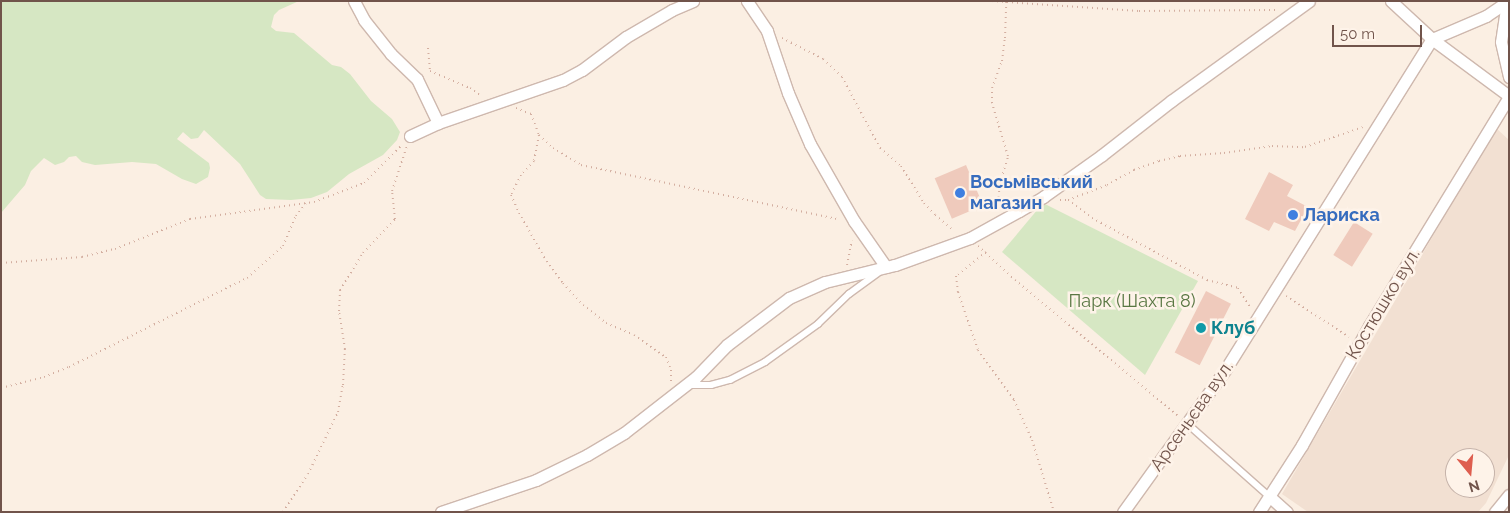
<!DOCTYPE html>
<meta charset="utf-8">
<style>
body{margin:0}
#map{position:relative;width:1510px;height:513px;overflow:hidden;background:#fbefe3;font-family:Raleway,sans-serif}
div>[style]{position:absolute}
.residential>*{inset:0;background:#f2e0d2}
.green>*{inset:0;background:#d6e7c3}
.building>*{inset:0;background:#efcabc;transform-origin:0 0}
.path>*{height:2px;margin-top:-1px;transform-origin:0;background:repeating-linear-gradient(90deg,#d3aea0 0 1px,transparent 0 5px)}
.roads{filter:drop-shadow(1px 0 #ceb8ae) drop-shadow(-1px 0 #ceb8ae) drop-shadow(0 1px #ceb8ae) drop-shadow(0 -1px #ceb8ae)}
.service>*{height:5.5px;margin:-2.75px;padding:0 2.75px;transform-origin:2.75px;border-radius:2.75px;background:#fff}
.minor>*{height:11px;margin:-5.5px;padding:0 5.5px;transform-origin:5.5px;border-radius:5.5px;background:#fff}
.dots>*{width:14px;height:14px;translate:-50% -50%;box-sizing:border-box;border:2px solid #fef3e9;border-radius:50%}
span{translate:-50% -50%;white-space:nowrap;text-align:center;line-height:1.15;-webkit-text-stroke:5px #fef3e9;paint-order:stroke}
.shop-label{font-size:18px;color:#366cbe;font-weight:700}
.left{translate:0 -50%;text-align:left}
.park-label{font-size:18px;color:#597743}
.street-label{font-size:18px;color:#71544b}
.culture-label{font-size:18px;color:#0d838f;font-weight:700}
.frame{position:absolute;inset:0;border:2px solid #71544b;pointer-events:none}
.north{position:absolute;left:1445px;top:448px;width:50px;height:50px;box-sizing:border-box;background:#fef3e9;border:1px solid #c6b3aa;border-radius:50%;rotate:163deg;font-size:14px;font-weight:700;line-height:20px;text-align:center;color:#71544b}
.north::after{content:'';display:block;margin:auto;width:18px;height:22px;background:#de5e4f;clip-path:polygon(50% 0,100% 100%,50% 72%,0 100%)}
.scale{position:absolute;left:1332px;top:25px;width:90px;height:22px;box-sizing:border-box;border:2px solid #71544b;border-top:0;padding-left:6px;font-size:15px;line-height:18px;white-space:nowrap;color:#71544b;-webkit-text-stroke:4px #fef3e9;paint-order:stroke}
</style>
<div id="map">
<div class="residential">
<i style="clip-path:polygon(evenodd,1496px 128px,1509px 140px,1509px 455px,1486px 503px,1478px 512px,1308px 512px,1282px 494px,1496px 128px,1455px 458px,1485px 458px,1485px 488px,1455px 488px,1455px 458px)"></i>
</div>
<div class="green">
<i style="clip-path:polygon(1px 1px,299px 1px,279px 10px,274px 15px,271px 27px,276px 31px,294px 33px,332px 65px,341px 67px,350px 74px,371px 101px,392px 119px,400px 132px,397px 140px,383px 155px,349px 174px,327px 192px,311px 198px,291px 200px,266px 199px,260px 195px,240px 164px,204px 130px,198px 138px,191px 139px,183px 132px,177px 139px,209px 163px,210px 168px,208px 177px,196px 184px,182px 179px,156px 164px,132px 162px,95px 165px,82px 162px,76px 156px,69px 157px,64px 162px,55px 165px,44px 158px,31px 171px,25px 185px,1px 213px)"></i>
<i style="clip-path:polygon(1043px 203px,1198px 281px,1145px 375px,1002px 252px)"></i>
</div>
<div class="building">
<i style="left:966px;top:165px;width:44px;height:34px;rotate:67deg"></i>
<i style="clip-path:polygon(1269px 172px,1293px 185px,1287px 196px,1308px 207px,1295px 231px,1274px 222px,1269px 231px,1245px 219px)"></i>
<i style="left:1354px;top:222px;width:22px;height:39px;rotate:32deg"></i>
<i style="left:1206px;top:291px;width:28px;height:69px;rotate:27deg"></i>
</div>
<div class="path">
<i style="left:992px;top:1px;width:147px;rotate:3.9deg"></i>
<i style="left:1139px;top:11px;width:138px;rotate:-0.4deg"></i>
<i style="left:782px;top:38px;width:46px;rotate:27.1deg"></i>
<i style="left:823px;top:59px;width:26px;rotate:43deg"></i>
<i style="left:842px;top:77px;width:81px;rotate:61.8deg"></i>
<i style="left:880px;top:148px;width:28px;rotate:41deg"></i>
<i style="left:901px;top:166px;width:44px;rotate:58.1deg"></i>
<i style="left:924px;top:203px;width:16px;rotate:47deg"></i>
<i style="left:935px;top:215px;width:25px;rotate:40deg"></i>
<i style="left:428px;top:48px;width:23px;rotate:85deg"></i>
<i style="left:430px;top:71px;width:43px;rotate:23deg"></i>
<i style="left:470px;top:88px;width:14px;rotate:36deg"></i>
<i style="left:516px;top:108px;width:16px;rotate:22deg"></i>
<i style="left:531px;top:114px;width:22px;rotate:69deg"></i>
<i style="left:539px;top:135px;width:26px;rotate:101deg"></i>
<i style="left:534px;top:161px;width:19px;rotate:133deg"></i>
<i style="left:521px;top:175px;width:22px;rotate:117deg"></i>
<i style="left:511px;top:195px;width:20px;rotate:66deg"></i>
<i style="left:519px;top:213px;width:51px;rotate:60.4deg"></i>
<i style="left:544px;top:257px;width:32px;rotate:54deg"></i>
<i style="left:563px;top:283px;width:30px;rotate:48deg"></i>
<i style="left:583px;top:305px;width:29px;rotate:38deg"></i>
<i style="left:606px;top:323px;width:30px;rotate:23deg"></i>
<i style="left:634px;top:335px;width:39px;rotate:35deg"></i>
<i style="left:666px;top:357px;width:14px;rotate:69deg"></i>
<i style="left:671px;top:370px;width:12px;rotate:90deg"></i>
<i style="left:539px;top:135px;width:19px;rotate:43deg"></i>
<i style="left:553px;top:148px;width:33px;rotate:31deg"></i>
<i style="left:581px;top:165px;width:263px;rotate:11.9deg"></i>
<i style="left:1060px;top:200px;width:8px"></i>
<i style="left:1068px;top:200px;width:42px;rotate:-21deg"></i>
<i style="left:1107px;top:185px;width:31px;rotate:-29deg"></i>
<i style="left:1134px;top:170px;width:27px;rotate:-20deg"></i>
<i style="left:1159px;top:161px;width:22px;rotate:-13deg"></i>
<i style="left:1180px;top:156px;width:44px;rotate:-3.9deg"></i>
<i style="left:1224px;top:153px;width:49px;rotate:-8.3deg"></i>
<i style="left:1272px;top:146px;width:33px;rotate:2deg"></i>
<i style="left:1305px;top:147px;width:61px;rotate:-19deg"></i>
<i style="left:1068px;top:200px;width:30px;rotate:37deg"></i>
<i style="left:1092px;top:218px;width:131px;rotate:28.3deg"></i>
<i style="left:1207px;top:280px;width:32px;rotate:14deg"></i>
<i style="left:1238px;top:288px;width:22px;rotate:58deg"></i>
<i style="left:1000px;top:208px;width:6px;rotate:-108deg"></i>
<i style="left:998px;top:202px;width:19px;rotate:-84deg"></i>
<i style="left:1000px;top:183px;width:28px;rotate:-73deg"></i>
<i style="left:1008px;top:156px;width:55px;rotate:-106.8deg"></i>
<i style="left:992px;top:103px;width:15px;rotate:-90deg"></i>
<i style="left:992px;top:88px;width:29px;rotate:-70deg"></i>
<i style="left:1002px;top:61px;width:23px;rotate:-83deg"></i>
<i style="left:1005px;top:38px;width:37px;rotate:-88deg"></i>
<i style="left:978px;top:246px;width:50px;rotate:42.6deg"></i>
<i style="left:1015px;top:280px;width:212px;rotate:39.8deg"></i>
<i style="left:986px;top:252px;width:38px;rotate:141deg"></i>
<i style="left:956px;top:276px;width:16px;rotate:83deg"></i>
<i style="left:958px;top:292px;width:61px;rotate:71deg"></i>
<i style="left:978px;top:350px;width:62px;rotate:54.2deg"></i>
<i style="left:1014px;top:400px;width:44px;rotate:65.8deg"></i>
<i style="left:1032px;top:440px;width:75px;rotate:73deg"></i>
<i style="left:1px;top:263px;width:81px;rotate:-4.2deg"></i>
<i style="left:82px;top:257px;width:34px;rotate:-14deg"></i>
<i style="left:115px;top:249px;width:81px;rotate:-21.8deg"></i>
<i style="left:190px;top:219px;width:125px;rotate:-7.8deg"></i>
<i style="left:314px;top:202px;width:53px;rotate:-20.8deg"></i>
<i style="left:364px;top:183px;width:54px;rotate:-45deg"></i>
<i style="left:847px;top:265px;width:25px;rotate:-79deg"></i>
<i style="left:1286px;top:296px;width:75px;rotate:33.1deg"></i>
<i style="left:1px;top:388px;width:44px;rotate:-14.3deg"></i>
<i style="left:44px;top:377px;width:27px;rotate:-22deg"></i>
<i style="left:69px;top:367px;width:199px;rotate:-26.6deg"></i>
<i style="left:247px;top:278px;width:48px;rotate:-41.6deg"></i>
<i style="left:283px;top:246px;width:33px;rotate:-67deg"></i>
<i style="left:296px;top:216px;width:16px;rotate:-52deg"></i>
<i style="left:283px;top:512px;width:45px;rotate:-56.7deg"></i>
<i style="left:308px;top:474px;width:69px;rotate:-64.2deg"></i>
<i style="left:338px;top:412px;width:27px;rotate:-80deg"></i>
<i style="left:343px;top:385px;width:36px;rotate:-87deg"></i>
<i style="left:345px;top:349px;width:38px;rotate:-99deg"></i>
<i style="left:339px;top:311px;width:21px;rotate:-87deg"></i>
<i style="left:340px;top:290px;width:44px;rotate:-58.1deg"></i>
<i style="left:363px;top:253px;width:47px;rotate:-46.7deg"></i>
<i style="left:395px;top:219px;width:28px;rotate:-96deg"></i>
<i style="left:392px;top:191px;width:47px;rotate:-71.6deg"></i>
</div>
<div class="roads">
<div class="service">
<i style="left:689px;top:385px;width:22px"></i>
<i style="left:711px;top:385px;width:20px;rotate:-15deg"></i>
<i style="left:730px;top:380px;width:39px;rotate:-27deg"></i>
<i style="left:765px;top:362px;width:65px;rotate:-35.6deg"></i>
<i style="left:818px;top:324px;width:43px;rotate:-44.1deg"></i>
<i style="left:849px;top:294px;width:36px;rotate:-36deg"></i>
<i style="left:1188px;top:424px;width:108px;rotate:41.6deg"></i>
</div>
<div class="minor">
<i style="left:354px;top:1px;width:21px;rotate:62deg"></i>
<i style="left:364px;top:20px;width:43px;rotate:51.5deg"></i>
<i style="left:391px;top:54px;width:36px;rotate:44deg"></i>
<i style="left:417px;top:79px;width:49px;rotate:64.5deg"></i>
<i style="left:747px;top:1px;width:36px;rotate:56deg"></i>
<i style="left:767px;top:31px;width:65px;rotate:71.3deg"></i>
<i style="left:788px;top:93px;width:56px;rotate:66.7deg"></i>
<i style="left:810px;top:144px;width:89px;rotate:60.3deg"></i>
<i style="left:854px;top:221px;width:56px;rotate:55.2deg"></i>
<i style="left:1391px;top:1px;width:56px;rotate:42.8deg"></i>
<i style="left:1432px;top:39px;width:96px;rotate:36.5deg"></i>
<i style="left:1507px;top:2px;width:40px;rotate:98.5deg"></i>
<i style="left:1501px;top:42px;width:36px;rotate:77deg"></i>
<i style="left:410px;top:136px;width:31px;rotate:-25deg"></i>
<i style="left:438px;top:123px;width:132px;rotate:-19deg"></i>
<i style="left:563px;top:80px;width:21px;rotate:-28deg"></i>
<i style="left:582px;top:70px;width:55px;rotate:-36.9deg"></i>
<i style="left:626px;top:37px;width:53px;rotate:-30.4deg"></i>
<i style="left:672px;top:10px;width:23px;rotate:-23deg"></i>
<i style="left:1269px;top:496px;width:24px;rotate:42deg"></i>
<i style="left:441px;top:512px;width:100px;rotate:-18.6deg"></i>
<i style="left:536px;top:480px;width:57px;rotate:-26.1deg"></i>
<i style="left:587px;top:455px;width:43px;rotate:-30.7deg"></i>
<i style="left:624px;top:433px;width:91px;rotate:-37.9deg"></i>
<i style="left:696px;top:377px;width:45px;rotate:-45.9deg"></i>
<i style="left:727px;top:345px;width:78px;rotate:-37.2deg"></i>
<i style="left:789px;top:298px;width:39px;rotate:-24deg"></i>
<i style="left:825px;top:282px;width:72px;rotate:-13.7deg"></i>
<i style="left:895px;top:265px;width:80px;rotate:-19.8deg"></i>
<i style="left:970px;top:238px;width:56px;rotate:-28.9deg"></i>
<i style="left:1019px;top:211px;width:28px;rotate:-30deg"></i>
<i style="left:1043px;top:197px;width:72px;rotate:-35.4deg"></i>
<i style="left:1102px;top:155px;width:88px;rotate:-38deg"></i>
<i style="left:1171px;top:101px;width:170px;rotate:-35.9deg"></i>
<i style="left:1123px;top:512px;width:175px;rotate:-54.3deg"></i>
<i style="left:1225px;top:370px;width:390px;rotate:-58deg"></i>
<i style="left:1432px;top:39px;width:59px;rotate:-23.1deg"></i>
<i style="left:1486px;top:16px;width:27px;rotate:-34deg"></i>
<i style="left:1259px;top:512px;width:80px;rotate:-57.3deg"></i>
<i style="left:1302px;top:445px;width:137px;rotate:-60.6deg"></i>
<i style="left:1369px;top:326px;width:268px;rotate:-58.6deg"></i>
<i style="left:1495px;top:512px;width:22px;rotate:-51deg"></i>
</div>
</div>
<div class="dots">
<i style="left:960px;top:193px;background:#3f7fe0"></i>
<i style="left:1293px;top:215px;background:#3f7fe0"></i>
<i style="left:1201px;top:328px;background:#0f9aa8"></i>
</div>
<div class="shop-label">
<span class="left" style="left:970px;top:193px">Восьмівський<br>магазин</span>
<span class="left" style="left:1303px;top:215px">Лариска</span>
</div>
<div class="park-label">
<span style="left:1132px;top:301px">Парк (Шахта 8)</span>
</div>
<div class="street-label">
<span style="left:1383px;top:304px;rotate:-59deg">Костюшко вул.</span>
<span style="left:1192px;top:416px;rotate:-55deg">Арсеньєва вул.</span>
</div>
<div class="culture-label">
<span class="left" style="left:1211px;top:328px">Клуб</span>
</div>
<div class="frame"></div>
<div class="north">N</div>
<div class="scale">50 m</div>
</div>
